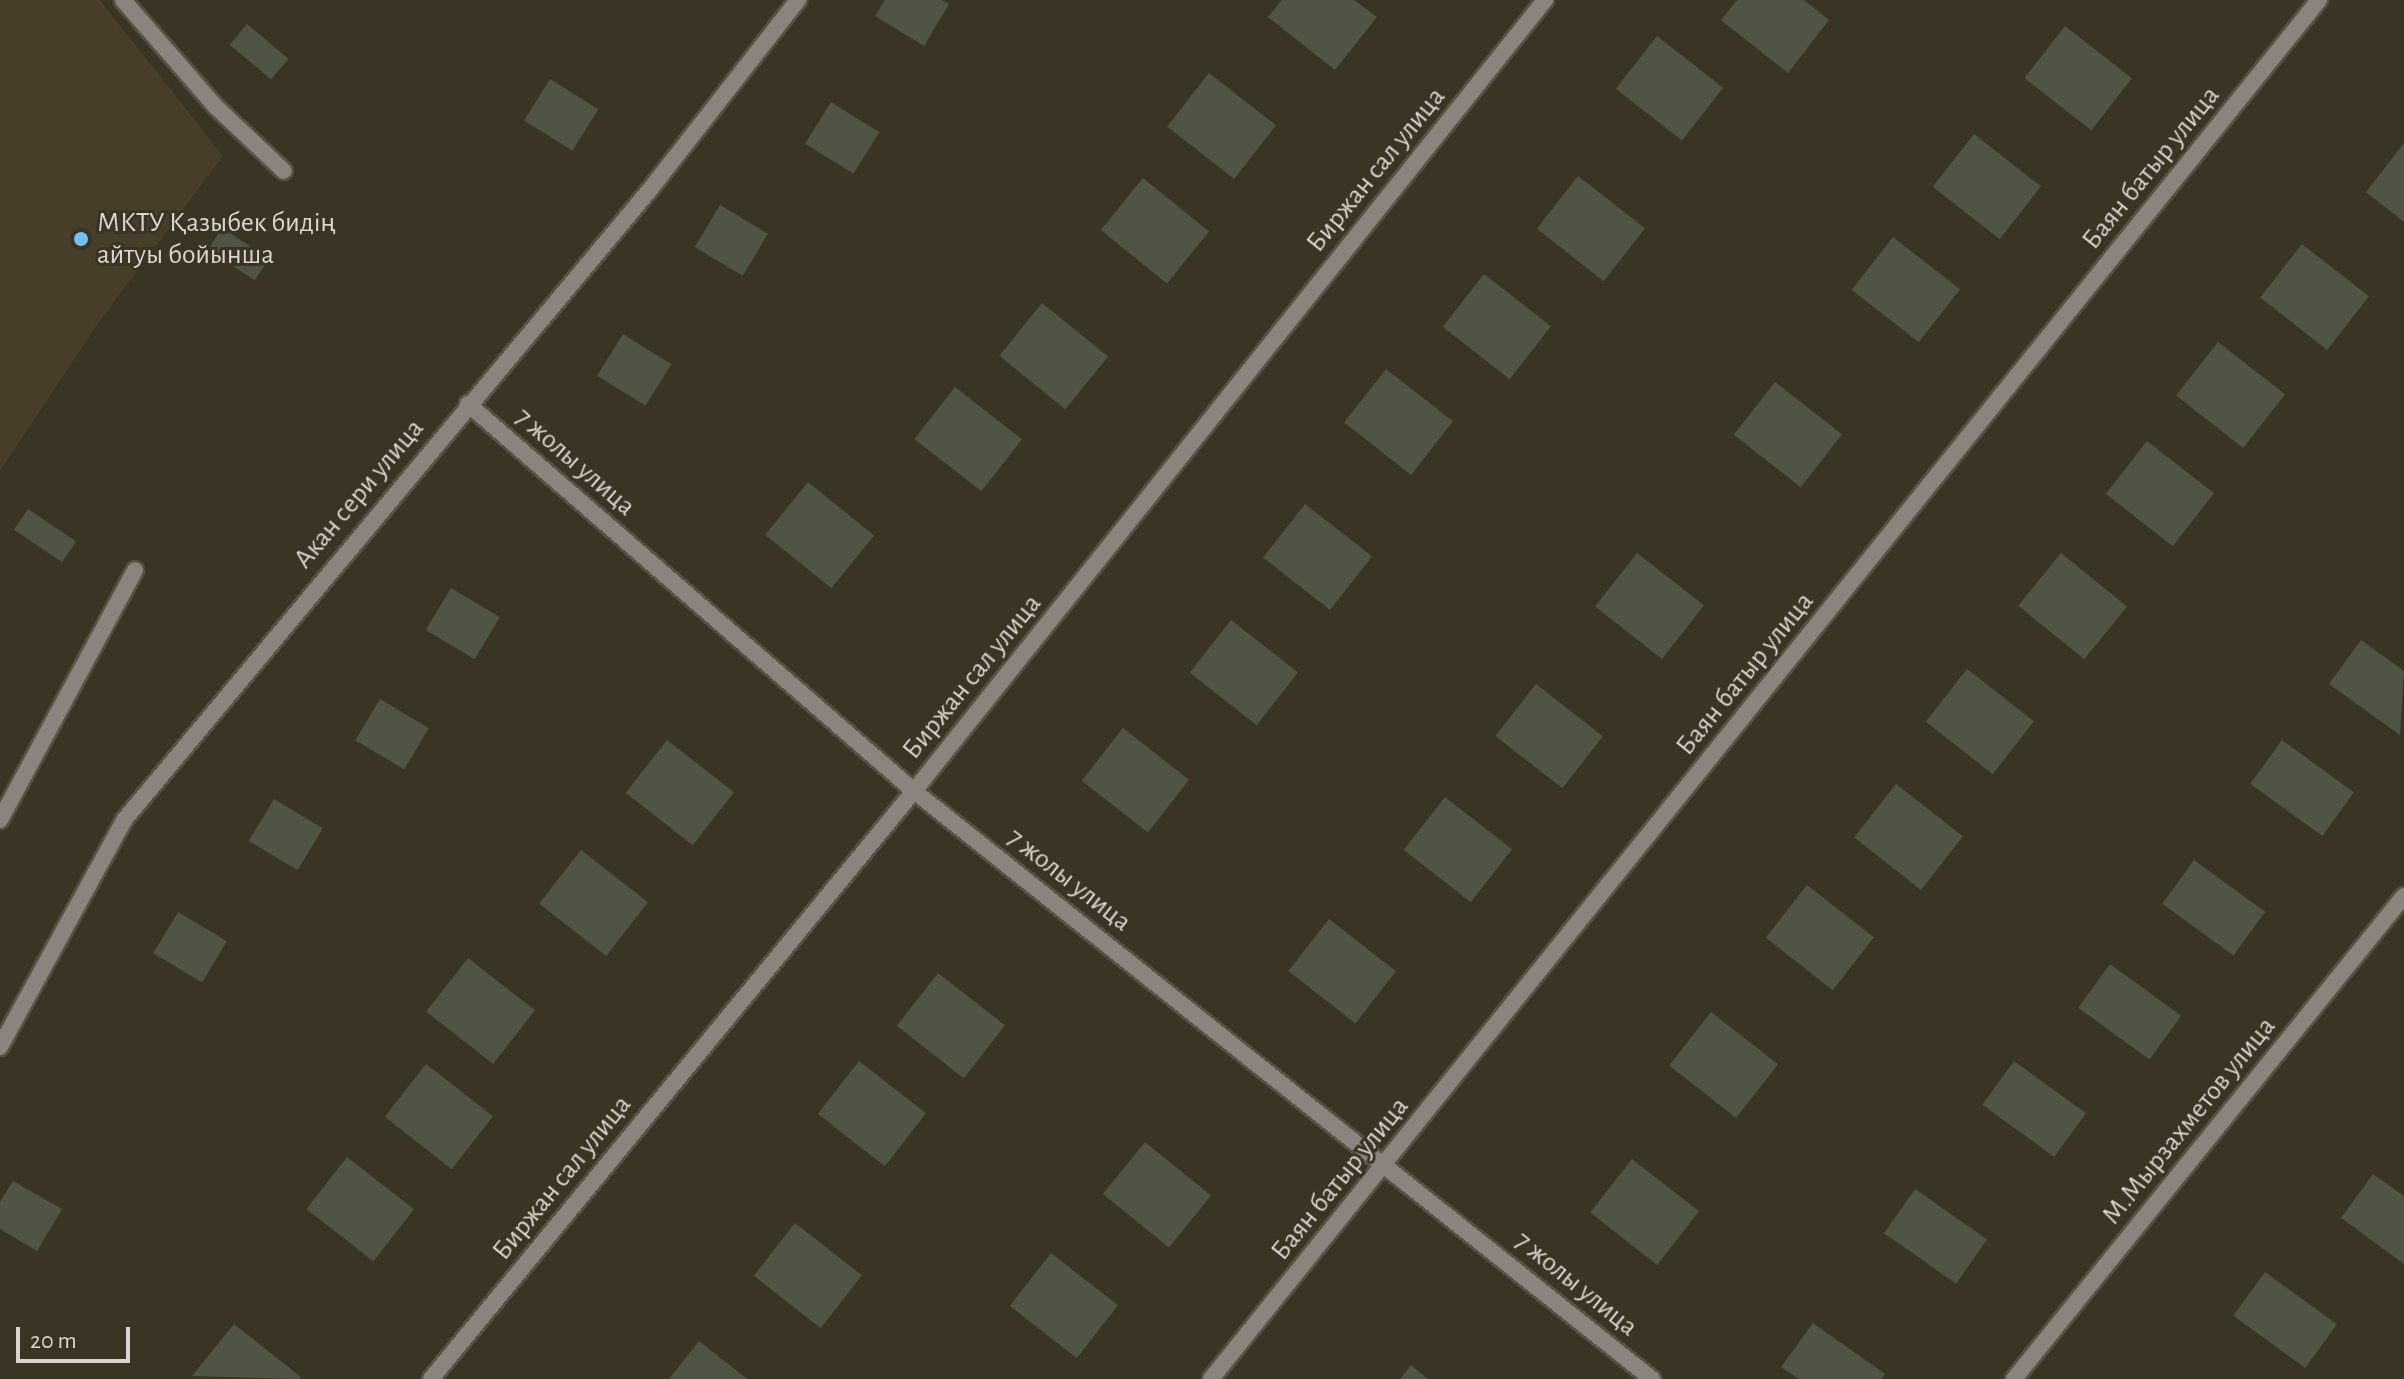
<!DOCTYPE html>
<meta charset="utf-8">
<style>
body{margin:0}
#map{position:relative;width:2404px;height:1379px;overflow:hidden;background:#3a3425;font-family:"Alegreya Sans",sans-serif}
div>[style]{position:absolute}
.built>*{inset:0;background:#463e28}
.building>*{inset:0;background:#4f5444;transform-origin:0 0}
.roads{filter:drop-shadow(2px 0 #575143) drop-shadow(-2px 0 #575143) drop-shadow(0 2px #575143) drop-shadow(0 -2px #575143)}
.lane>*{height:16px;margin:-8px;padding:0 8px;transform-origin:8px;border-radius:8px;background:#8b847e}
.street>*{height:16px;margin:-8px;padding:0 8px;transform-origin:8px;border-radius:8px;background:#8b847e}
.dots>*{width:22px;height:22px;translate:-50% -50%;box-sizing:border-box;border:4px solid #3a3425;border-radius:50%}
span{translate:-50% -50%;white-space:nowrap;text-align:center;line-height:1.15;-webkit-text-stroke:6px #3a3425;paint-order:stroke}
.street-label{font-size:28px;color:#d9d5cc}
.poi-label{font-size:28px;color:#d9d5cc}
.left{translate:0 -50%;text-align:left}
.scale{position:absolute;left:16px;top:1327px;width:114px;height:36px;box-sizing:border-box;border:4px solid #d9d5cc;border-top:0;padding-left:10px;font-size:24px;line-height:28px;white-space:nowrap;color:#d9d5cc;-webkit-text-stroke:6px #3a3425;paint-order:stroke}
</style>
<div id="map">
<div class="built">
<i style="clip-path:polygon(0 0,100px 0,223px 156px,99px 322px,0 471px)"></i>
</div>
<div class="building">
<i style="clip-path:polygon(885px 0,942px 0,949px 4px,924px 46px,875px 16px)"></i>
<i style="clip-path:polygon(1282px 0,1354px 0,1377px 17px,1335px 70px,1268px 17px)"></i>
<i style="clip-path:polygon(1737px 0,1804px 0,1829px 20px,1788px 73px,1721px 20px)"></i>
<i style="left:247px;top:24px;width:54px;height:27px;rotate:40deg"></i>
<i style="left:2065px;top:26px;width:85px;height:66px;rotate:38deg"></i>
<i style="left:1657px;top:36px;width:84px;height:67px;rotate:38deg"></i>
<i style="left:1209px;top:73px;width:85px;height:68px;rotate:38deg"></i>
<i style="left:550px;top:79px;width:57px;height:49px;rotate:32deg"></i>
<i style="left:831px;top:102px;width:57px;height:49px;rotate:32deg"></i>
<i style="left:1974px;top:134px;width:85px;height:67px;rotate:38deg"></i>
<i style="clip-path:polygon(2404px 143px,2404px 222px,2366px 192px)"></i>
<i style="left:1578px;top:176px;width:85px;height:67px;rotate:38deg"></i>
<i style="left:1143px;top:178px;width:85px;height:67px;rotate:39deg"></i>
<i style="left:720px;top:205px;width:56px;height:49px;rotate:31deg"></i>
<i style="left:222px;top:228px;width:56px;height:26px;rotate:33deg"></i>
<i style="left:1893px;top:237px;width:85px;height:67px;rotate:38deg"></i>
<i style="left:2302px;top:244px;width:85px;height:68px;rotate:38deg"></i>
<i style="left:1484px;top:274px;width:85px;height:67px;rotate:38deg"></i>
<i style="left:1042px;top:303px;width:85px;height:68px;rotate:39deg"></i>
<i style="left:623px;top:334px;width:57px;height:49px;rotate:32deg"></i>
<i style="left:2218px;top:342px;width:85px;height:68px;rotate:38deg"></i>
<i style="left:1386px;top:369px;width:85px;height:68px;rotate:38deg"></i>
<i style="left:1775px;top:382px;width:85px;height:67px;rotate:38deg"></i>
<i style="left:955px;top:387px;width:85px;height:66px;rotate:38deg"></i>
<i style="left:2147px;top:441px;width:85px;height:67px;rotate:38deg"></i>
<i style="left:808px;top:482px;width:85px;height:68px;rotate:39deg"></i>
<i style="left:1305px;top:504px;width:85px;height:68px;rotate:38deg"></i>
<i style="left:28px;top:509px;width:58px;height:25px;rotate:34deg"></i>
<i style="left:1637px;top:553px;width:85px;height:68px;rotate:38deg"></i>
<i style="left:2061px;top:553px;width:85px;height:68px;rotate:39deg"></i>
<i style="left:451px;top:588px;width:57px;height:49px;rotate:31deg"></i>
<i style="left:1231px;top:620px;width:85px;height:67px;rotate:38deg"></i>
<i style="clip-path:polygon(2361px 640px,2404px 671px,2400px 735px,2329px 684px)"></i>
<i style="left:1967px;top:669px;width:85px;height:67px;rotate:38deg"></i>
<i style="left:1536px;top:684px;width:85px;height:66px;rotate:38deg"></i>
<i style="left:380px;top:699px;width:57px;height:48px;rotate:31deg"></i>
<i style="left:1123px;top:728px;width:84px;height:67px;rotate:38deg"></i>
<i style="left:667px;top:740px;width:85px;height:67px;rotate:38deg"></i>
<i style="left:2282px;top:740px;width:89px;height:54px;rotate:36deg"></i>
<i style="left:1896px;top:784px;width:85px;height:68px;rotate:38deg"></i>
<i style="left:1445px;top:797px;width:85px;height:67px;rotate:38deg"></i>
<i style="left:274px;top:799px;width:57px;height:49px;rotate:31deg"></i>
<i style="left:581px;top:850px;width:85px;height:68px;rotate:38deg"></i>
<i style="left:2194px;top:860px;width:88px;height:54px;rotate:36deg"></i>
<i style="left:1807px;top:885px;width:85px;height:67px;rotate:38deg"></i>
<i style="left:178px;top:912px;width:57px;height:48px;rotate:31deg"></i>
<i style="left:1329px;top:919px;width:85px;height:66px;rotate:38deg"></i>
<i style="left:468px;top:958px;width:85px;height:68px;rotate:38deg"></i>
<i style="left:2110px;top:964px;width:88px;height:54px;rotate:36deg"></i>
<i style="left:938px;top:973px;width:85px;height:67px;rotate:38deg"></i>
<i style="left:1711px;top:1012px;width:85px;height:68px;rotate:38deg"></i>
<i style="left:859px;top:1061px;width:85px;height:67px;rotate:38deg"></i>
<i style="left:2014px;top:1061px;width:89px;height:54px;rotate:36deg"></i>
<i style="left:426px;top:1064px;width:85px;height:67px;rotate:38deg"></i>
<i style="left:1145px;top:1142px;width:85px;height:67px;rotate:39deg"></i>
<i style="left:347px;top:1157px;width:85px;height:66px;rotate:38deg"></i>
<i style="left:1632px;top:1159px;width:85px;height:68px;rotate:38deg"></i>
<i style="clip-path:polygon(2373px 1174px,2404px 1196px,2404px 1264px,2341px 1218px)"></i>
<i style="clip-path:polygon(13px 1181px,62px 1209px,37px 1251px,0 1229px,0 1202px)"></i>
<i style="left:1915px;top:1189px;width:88px;height:54px;rotate:35deg"></i>
<i style="left:795px;top:1223px;width:85px;height:67px;rotate:38deg"></i>
<i style="left:1051px;top:1253px;width:85px;height:67px;rotate:38deg"></i>
<i style="left:2265px;top:1272px;width:89px;height:54px;rotate:36deg"></i>
<i style="clip-path:polygon(1813px 1323px,1885px 1374px,1881px 1379px,1799px 1379px,1781px 1367px)"></i>
<i style="clip-path:polygon(234px 1324px,301px 1377px,299px 1379px,192px 1376px)"></i>
<i style="clip-path:polygon(699px 1341px,747px 1379px,669px 1379px)"></i>
<i style="clip-path:polygon(1411px 1365px,1428px 1379px,1400px 1379px)"></i>
</div>
<div class="roads">
<div class="lane">
<i style="left:468px;top:404px;width:590px;rotate:40.95deg"></i>
<i style="left:914px;top:791px;width:944px;rotate:38.55deg"></i>
</div>
<div class="street">
<i style="left:123px;top:0;width:142px;rotate:49deg"></i>
<i style="left:216px;top:107px;width:93px;rotate:43.3deg"></i>
<i style="left:0;top:820px;width:284px;rotate:-61.6deg"></i>
<i style="left:0;top:1047px;width:260px;rotate:-61.3deg"></i>
<i style="left:125px;top:819px;width:816px;rotate:-50.17deg"></i>
<i style="left:648px;top:192px;width:244px;rotate:-52deg"></i>
<i style="left:431px;top:1379px;width:761px;rotate:-50.6deg"></i>
<i style="left:914px;top:791px;width:1012px;rotate:-51.42deg"></i>
<i style="left:1211px;top:1379px;width:1769px;rotate:-51.22deg"></i>
<i style="left:2014px;top:1379px;width:621px;rotate:-51.08deg"></i>
</div>
</div>
<div class="dots">
<i style="left:81px;top:239px;background:#77bff7"></i>
</div>
<div class="street-label">
<span style="left:2151px;top:168px;rotate:-51deg">Баян батыр улица</span>
<span style="left:1376px;top:170px;rotate:-51deg">Биржан сал улица</span>
<span style="left:575px;top:462px;rotate:41deg">7 жолы улица</span>
<span style="left:359px;top:494px;rotate:-50deg">Акан сери улица</span>
<span style="left:1745px;top:674px;rotate:-51deg">Баян батыр улица</span>
<span style="left:972px;top:677px;rotate:-51deg">Биржан сал улица</span>
<span style="left:1069px;top:880px;rotate:38deg">7 жолы улица</span>
<span style="left:2189px;top:1121px;rotate:-51deg">М.Мырзахметов улица</span>
<span style="left:562px;top:1178px;rotate:-51deg">Биржан сал улица</span>
<span style="left:1340px;top:1179px;rotate:-51deg">Баян батыр улица</span>
<span style="left:1576px;top:1284px;rotate:39deg">7 жолы улица</span>
</div>
<div class="poi-label">
<span class="left" style="left:97px;top:239px">МКТУ Қазыбек бидің<br>айтуы бойынша</span>
</div>
<div class="scale">20 m</div>
</div>
